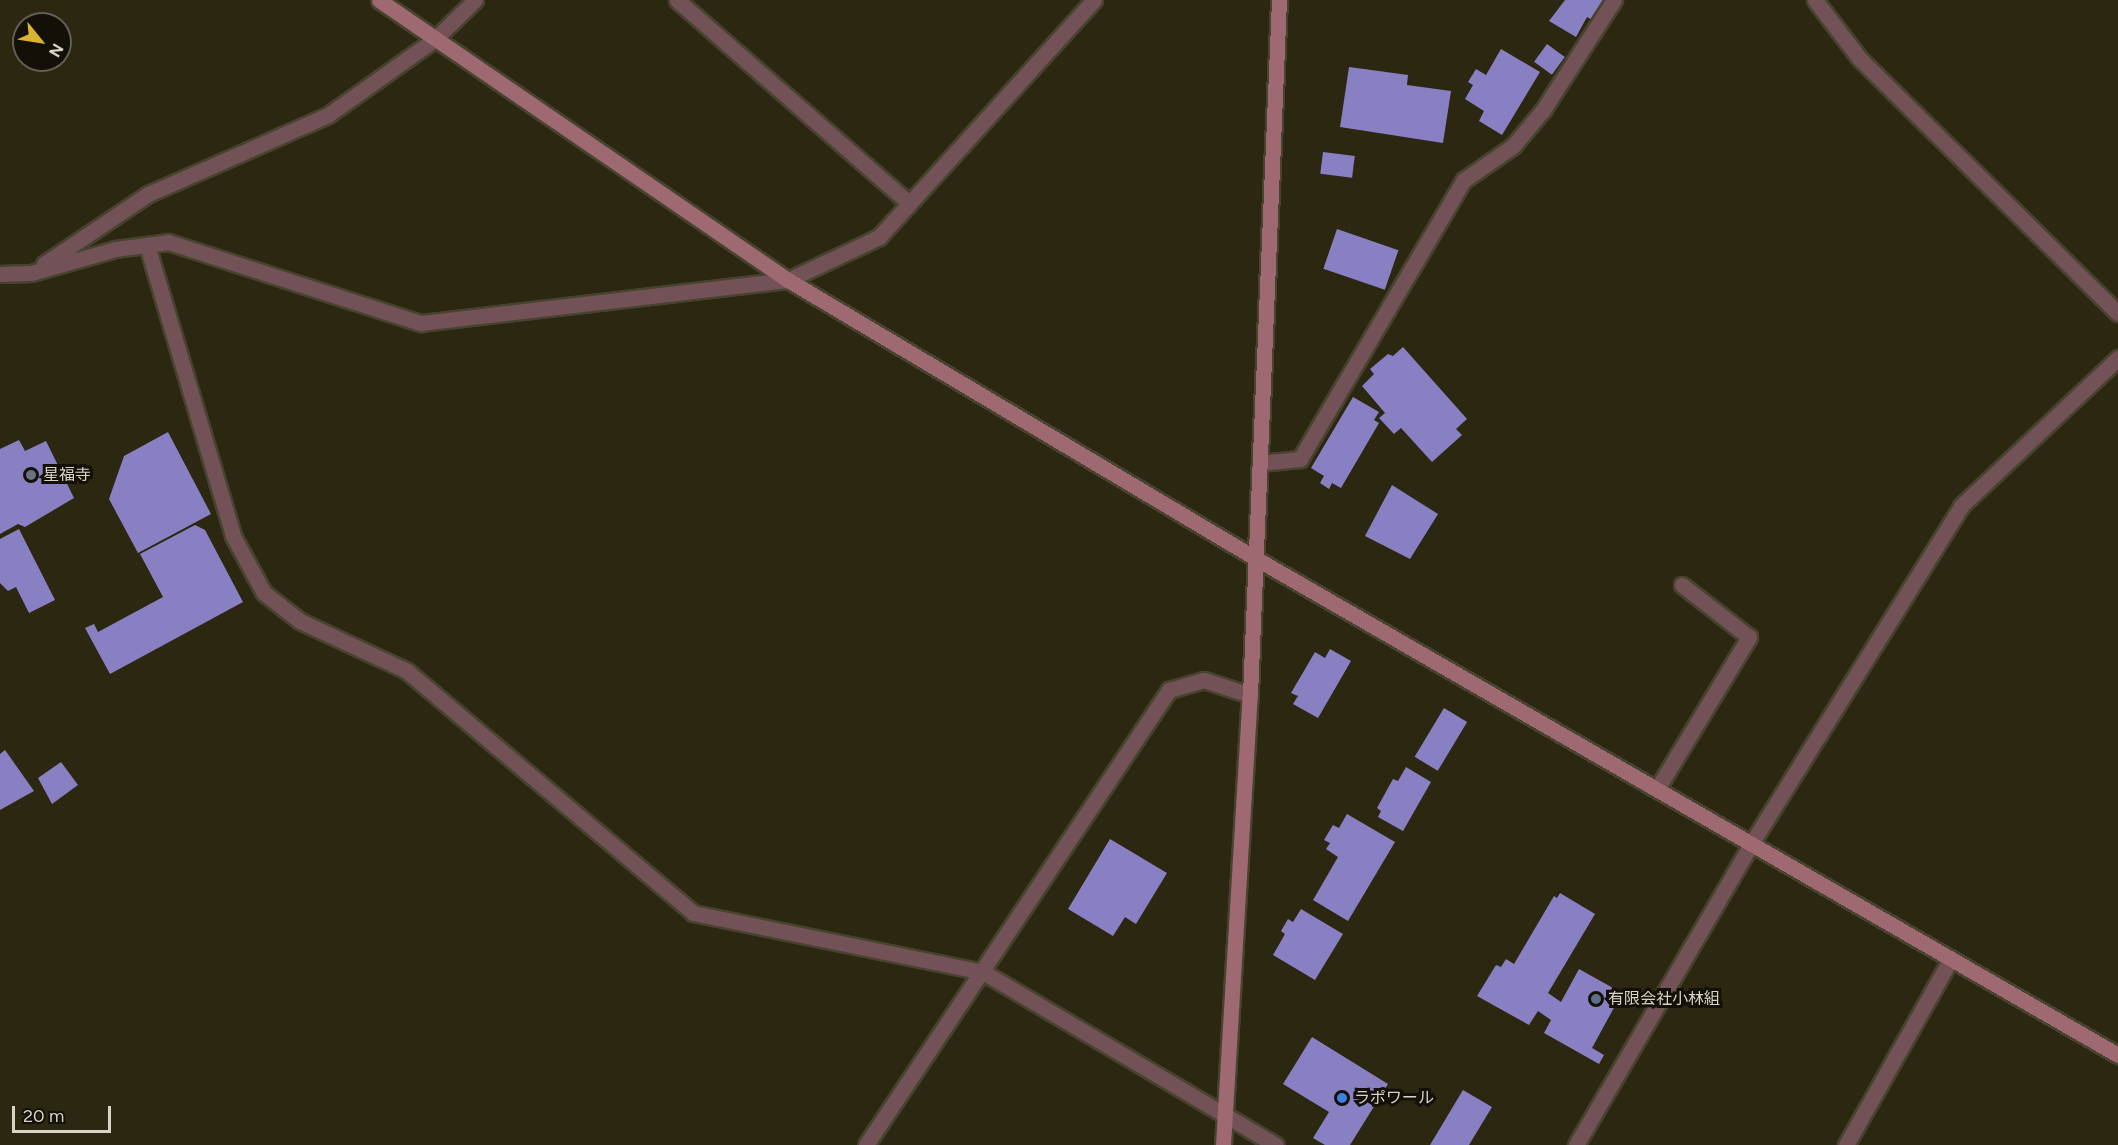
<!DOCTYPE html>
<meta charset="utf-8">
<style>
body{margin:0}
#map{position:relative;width:2118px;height:1145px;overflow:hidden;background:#2c2711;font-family:Figtree,"Noto Sans JP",sans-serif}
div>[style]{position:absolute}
.building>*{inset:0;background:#8980c3;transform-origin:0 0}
.roads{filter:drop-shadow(2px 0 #47432e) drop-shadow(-2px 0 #47432e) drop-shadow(0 2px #47432e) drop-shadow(0 -2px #47432e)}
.street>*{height:15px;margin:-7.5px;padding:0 7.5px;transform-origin:7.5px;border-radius:7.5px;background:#735257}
.secondary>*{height:15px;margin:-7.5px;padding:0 7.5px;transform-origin:7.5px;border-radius:7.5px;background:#9e6971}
.dots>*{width:16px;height:16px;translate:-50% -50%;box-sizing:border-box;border:3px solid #121007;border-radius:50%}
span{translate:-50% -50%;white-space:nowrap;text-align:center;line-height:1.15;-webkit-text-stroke:6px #121007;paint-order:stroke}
.poi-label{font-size:16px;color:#d7d4c7}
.left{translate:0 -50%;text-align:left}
.north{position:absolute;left:12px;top:12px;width:60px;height:60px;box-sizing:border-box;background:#121007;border:2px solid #615e54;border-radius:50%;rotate:120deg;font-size:16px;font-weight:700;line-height:24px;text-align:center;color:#d7d4c7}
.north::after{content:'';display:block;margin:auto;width:21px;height:27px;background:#dbb333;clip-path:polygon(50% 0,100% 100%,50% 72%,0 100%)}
.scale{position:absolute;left:12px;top:1106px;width:99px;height:27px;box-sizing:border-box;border:3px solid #d7d4c7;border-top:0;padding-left:8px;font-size:18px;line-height:21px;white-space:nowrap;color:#d7d4c7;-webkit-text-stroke:4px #121007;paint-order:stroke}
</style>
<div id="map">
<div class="building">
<i style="clip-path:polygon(1565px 0,1606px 0,1594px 21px,1587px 17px,1576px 37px,1549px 21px)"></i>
<i style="left:1547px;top:44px;width:22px;height:22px;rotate:36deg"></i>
<i style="clip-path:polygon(1501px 49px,1540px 72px,1502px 135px,1479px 121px,1484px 111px,1465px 99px,1473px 85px,1468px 82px,1476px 69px,1486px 75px)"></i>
<i style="clip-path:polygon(1349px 67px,1408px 75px,1407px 85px,1451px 91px,1443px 143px,1340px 127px)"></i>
<i style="left:1323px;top:152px;width:32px;height:22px;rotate:7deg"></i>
<i style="left:1337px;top:229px;width:65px;height:42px;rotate:19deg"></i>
<i style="clip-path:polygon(1403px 347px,1467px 419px,1456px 429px,1462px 435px,1432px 462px,1401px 428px,1394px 434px,1379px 418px,1385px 413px,1362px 386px,1374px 374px,1370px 369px,1388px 354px,1393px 356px)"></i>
<i style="clip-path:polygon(1353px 397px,1379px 412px,1374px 420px,1379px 423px,1341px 488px,1332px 483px,1329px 489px,1320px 483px,1324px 476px,1311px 468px)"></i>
<i style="clip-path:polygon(168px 432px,211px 514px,138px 553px,109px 499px,124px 456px)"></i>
<i style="clip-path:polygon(19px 440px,25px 451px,46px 441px,74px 498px,25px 527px,18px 524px,0 534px,0 449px)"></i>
<i style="clip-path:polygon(1392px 485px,1438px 514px,1410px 559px,1365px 536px)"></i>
<i style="clip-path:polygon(195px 525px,205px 530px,243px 602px,110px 674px,85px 628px,94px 624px,98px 632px,163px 597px,140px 554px)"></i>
<i style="clip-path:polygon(19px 529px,55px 600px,29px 613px,16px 587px,8px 591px,0 583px,0 539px)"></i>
<i style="clip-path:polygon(1330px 649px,1351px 661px,1318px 718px,1293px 704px,1298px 696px,1291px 693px,1315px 652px,1325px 658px)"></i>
<i style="left:1444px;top:708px;width:27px;height:57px;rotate:31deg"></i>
<i style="clip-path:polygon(5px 750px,34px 791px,0 810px,0 754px)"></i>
<i style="clip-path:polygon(61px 762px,78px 785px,52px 804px,38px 778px)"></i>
<i style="clip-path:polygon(1406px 767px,1431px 782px,1403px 831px,1378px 817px,1381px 811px,1377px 808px,1393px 779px,1398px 781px)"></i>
<i style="clip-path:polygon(1347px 814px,1395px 842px,1348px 921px,1313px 900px,1338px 857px,1326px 849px,1330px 843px,1324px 840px,1333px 825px,1339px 828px)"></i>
<i style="clip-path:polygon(1110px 839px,1167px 873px,1136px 924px,1125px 917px,1113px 936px,1068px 909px)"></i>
<i style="clip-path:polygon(1560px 893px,1595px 914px,1548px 993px,1561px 1002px,1579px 969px,1622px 993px,1592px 1048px,1604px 1055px,1599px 1064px,1544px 1033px,1551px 1020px,1538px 1011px,1529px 1025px,1477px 996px,1496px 965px,1501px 967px,1506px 959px,1514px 964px,1554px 896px,1557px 898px)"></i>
<i style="clip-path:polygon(1301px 909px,1343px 934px,1315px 980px,1273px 955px,1285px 934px,1281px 931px,1288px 919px,1293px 922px)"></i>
<i style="clip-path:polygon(1312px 1037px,1388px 1084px,1350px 1145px,1325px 1145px,1313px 1138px,1329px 1112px,1283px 1084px)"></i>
<i style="clip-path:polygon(1463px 1090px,1492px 1107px,1469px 1145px,1430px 1145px)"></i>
</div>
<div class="roads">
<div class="street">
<i style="left:677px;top:0;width:308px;rotate:41.2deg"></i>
<i style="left:1815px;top:0;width:74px;rotate:52.7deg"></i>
<i style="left:1860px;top:59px;width:362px;rotate:44.6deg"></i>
<i style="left:147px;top:245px;width:303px;rotate:73.5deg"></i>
<i style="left:233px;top:536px;width:65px;rotate:61.5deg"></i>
<i style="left:264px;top:593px;width:46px;rotate:37.9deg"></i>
<i style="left:300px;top:621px;width:118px;rotate:25deg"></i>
<i style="left:407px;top:671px;width:375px;rotate:40.2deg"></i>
<i style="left:693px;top:913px;width:296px;rotate:11.5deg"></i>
<i style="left:983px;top:972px;width:340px;rotate:30.6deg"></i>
<i style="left:44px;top:264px;width:125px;rotate:-33.9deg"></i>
<i style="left:148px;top:194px;width:197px;rotate:-23.7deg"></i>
<i style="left:328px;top:115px;width:131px;rotate:-35.4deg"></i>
<i style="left:435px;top:39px;width:56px;rotate:-44.3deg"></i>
<i style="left:0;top:274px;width:31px;rotate:-2deg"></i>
<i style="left:31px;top:273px;width:87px;rotate:-15.9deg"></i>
<i style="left:115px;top:249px;width:53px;rotate:-7.5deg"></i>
<i style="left:168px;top:242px;width:266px;rotate:17.8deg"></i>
<i style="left:421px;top:323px;width:370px;rotate:-6.7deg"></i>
<i style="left:788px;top:280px;width:101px;rotate:-25.3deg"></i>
<i style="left:879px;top:237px;width:320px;rotate:-47.8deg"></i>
<i style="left:1260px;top:463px;width:40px;rotate:-5.7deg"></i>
<i style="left:1300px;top:459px;width:324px;rotate:-59.6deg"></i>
<i style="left:1464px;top:180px;width:60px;rotate:-34.8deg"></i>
<i style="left:1513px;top:146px;width:47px;rotate:-50.2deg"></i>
<i style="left:1543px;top:110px;width:131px;rotate:-57.2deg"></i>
<i style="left:1657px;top:789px;width:178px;rotate:-58.8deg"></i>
<i style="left:1749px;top:637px;width:85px;rotate:-142.2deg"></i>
<i style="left:866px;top:1145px;width:547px;rotate:-56.34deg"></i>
<i style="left:1169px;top:690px;width:36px;rotate:-16deg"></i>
<i style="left:1204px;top:680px;width:48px;rotate:18.1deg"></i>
<i style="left:1576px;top:1145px;width:348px;rotate:-59.8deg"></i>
<i style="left:1751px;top:844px;width:398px;rotate:-58.1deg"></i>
<i style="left:1961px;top:506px;width:216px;rotate:-43.3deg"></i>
<i style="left:1846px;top:1145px;width:214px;rotate:-60.6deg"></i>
</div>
<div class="secondary">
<i style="left:379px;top:0;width:496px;rotate:34.4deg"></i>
<i style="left:788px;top:280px;width:543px;rotate:30.76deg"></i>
<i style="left:1255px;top:558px;width:996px;rotate:29.94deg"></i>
<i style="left:1223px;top:1145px;width:451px;rotate:-86.6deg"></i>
<i style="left:1250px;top:695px;width:696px;rotate:-87.61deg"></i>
</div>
</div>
<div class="dots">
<i style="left:31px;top:475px;background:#6b7280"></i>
<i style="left:1596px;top:999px;background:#5c6f8a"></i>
<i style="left:1342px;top:1098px;background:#3f7fe0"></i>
</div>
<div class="poi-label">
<span class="left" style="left:43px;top:475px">星福寺</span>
<span class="left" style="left:1608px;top:999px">有限会社小林組</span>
<span class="left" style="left:1354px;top:1098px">ラポワール</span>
</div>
<div class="north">N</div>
<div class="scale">20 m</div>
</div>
